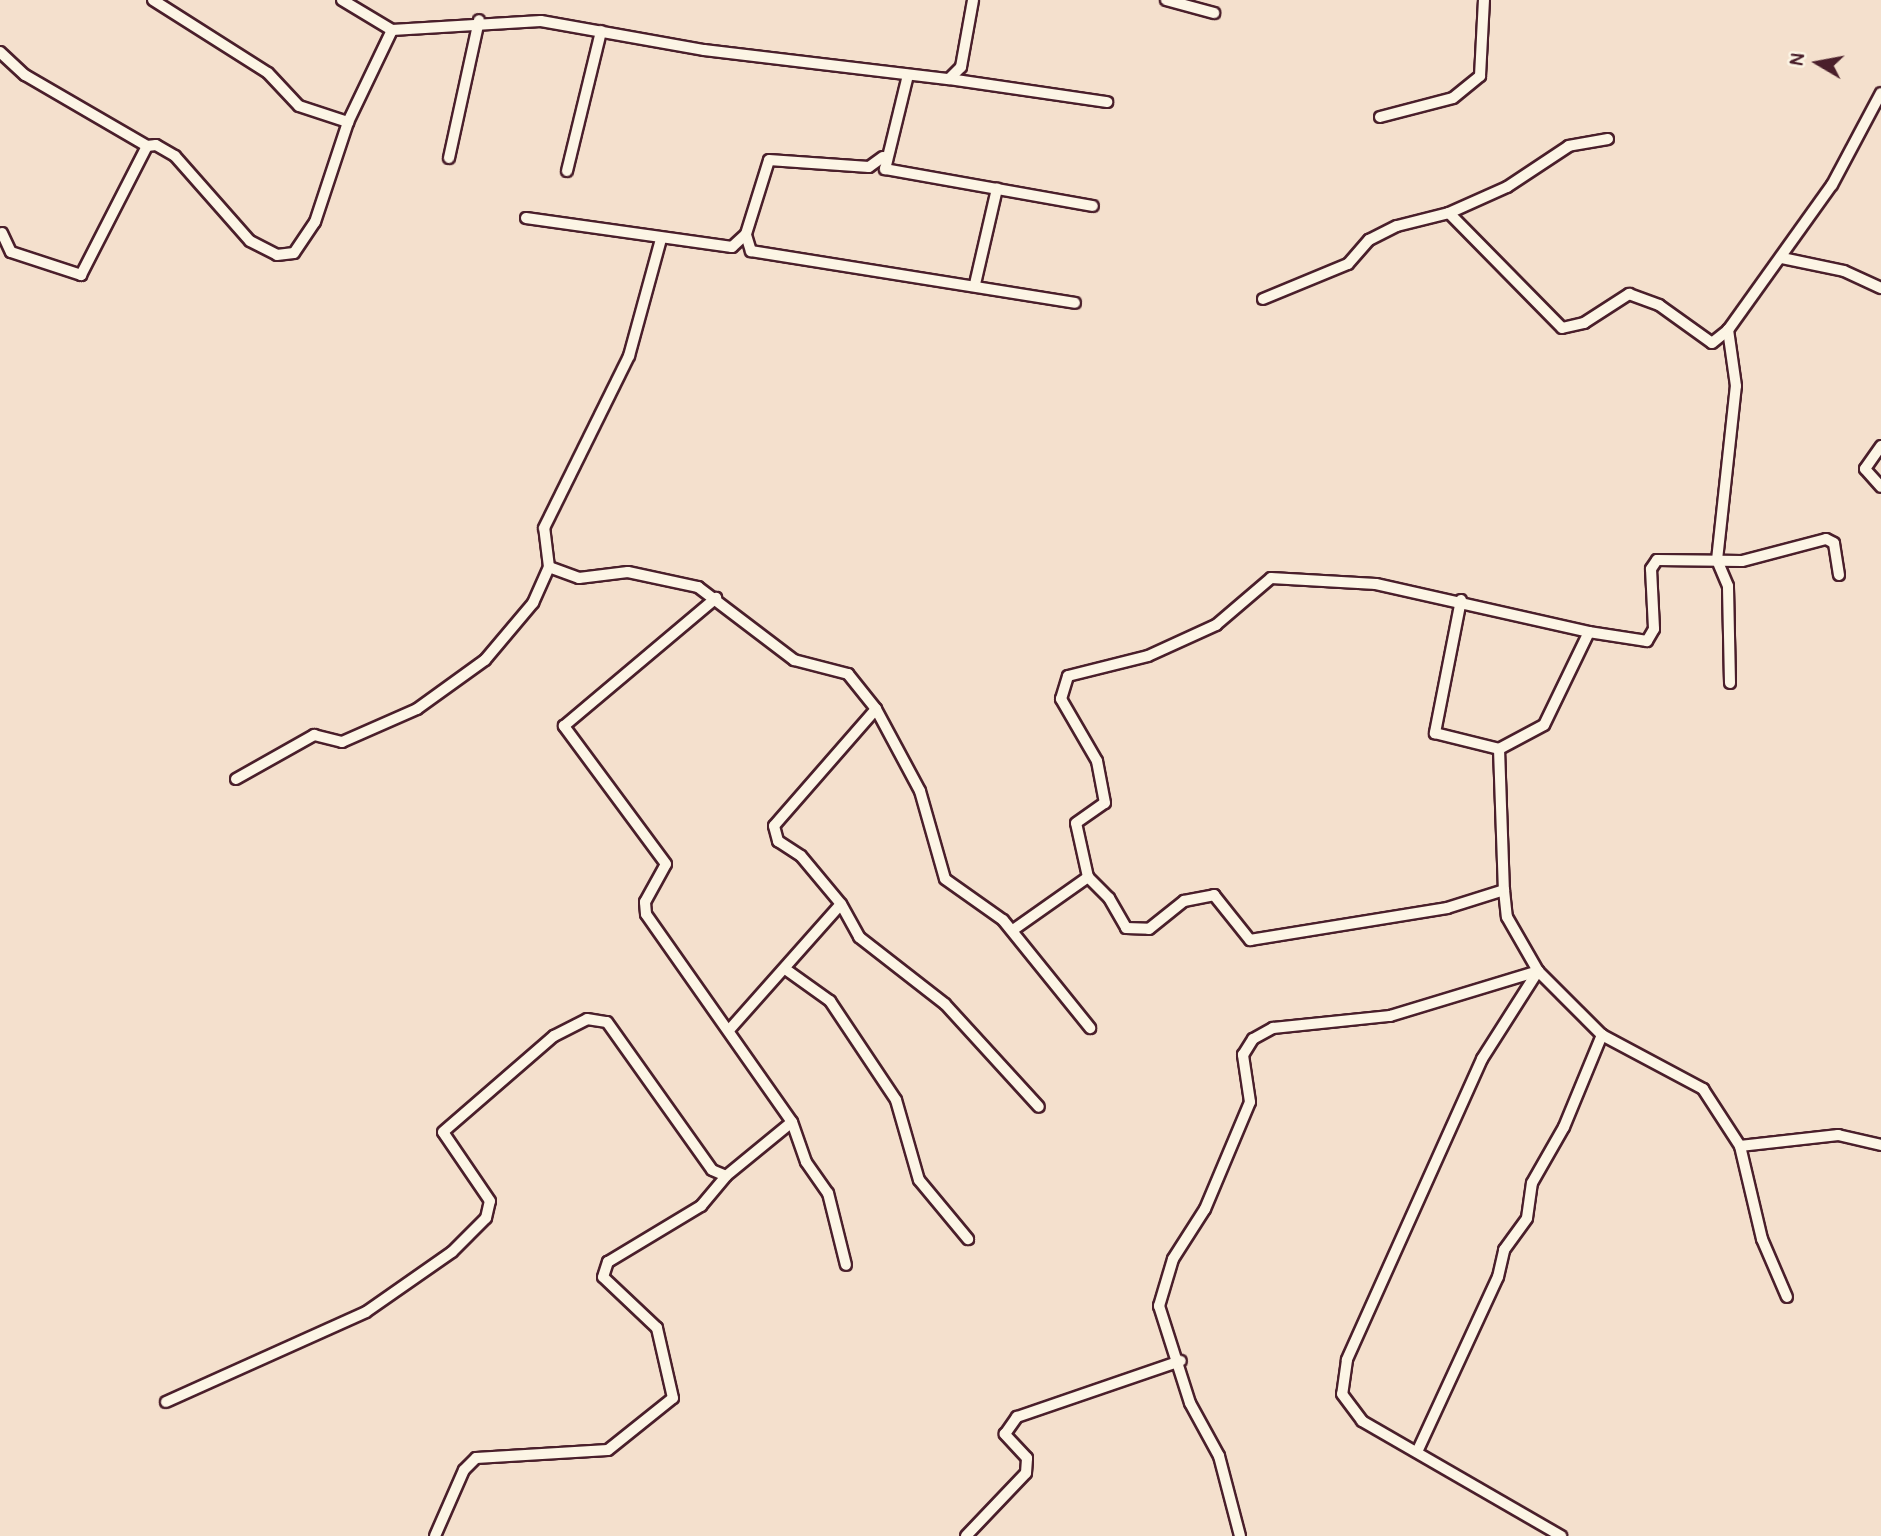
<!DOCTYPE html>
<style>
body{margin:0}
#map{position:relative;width:1881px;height:1536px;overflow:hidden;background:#f4e0cd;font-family:Pangolin,sans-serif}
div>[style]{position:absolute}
.roads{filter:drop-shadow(2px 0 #4a1f2b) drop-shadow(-2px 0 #4a1f2b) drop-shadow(0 2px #4a1f2b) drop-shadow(0 -2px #4a1f2b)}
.minor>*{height:10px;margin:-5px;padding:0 5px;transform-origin:5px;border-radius:5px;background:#fcf5e5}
span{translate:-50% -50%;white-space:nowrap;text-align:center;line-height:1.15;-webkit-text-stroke:5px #fcf5e5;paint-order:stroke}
.north{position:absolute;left:1783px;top:28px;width:70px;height:70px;-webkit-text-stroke:5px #fcf5e5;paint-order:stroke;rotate:280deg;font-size:19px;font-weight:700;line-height:28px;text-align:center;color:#4a1f2b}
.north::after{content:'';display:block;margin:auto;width:24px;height:32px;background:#4a1f2b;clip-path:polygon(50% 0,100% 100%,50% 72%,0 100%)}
</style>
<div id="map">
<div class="roads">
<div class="minor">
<i style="left:153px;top:0;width:136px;rotate:32.4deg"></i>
<i style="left:268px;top:73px;width:45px;rotate:46.8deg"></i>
<i style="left:299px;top:106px;width:52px;rotate:18.1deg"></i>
<i style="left:348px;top:122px;width:102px;rotate:-64.4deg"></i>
<i style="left:342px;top:0;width:58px;rotate:31deg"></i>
<i style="left:392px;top:30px;width:149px;rotate:-3.5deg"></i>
<i style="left:541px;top:21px;width:166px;rotate:10.1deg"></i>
<i style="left:704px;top:50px;width:247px;rotate:6.8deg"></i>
<i style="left:949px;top:79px;width:17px;rotate:-45deg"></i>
<i style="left:961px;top:67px;width:68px;rotate:-79.8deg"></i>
<i style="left:1166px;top:0;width:50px;rotate:15.2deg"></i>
<i style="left:0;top:52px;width:34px;rotate:43deg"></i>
<i style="left:25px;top:75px;width:141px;rotate:30.2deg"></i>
<i style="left:908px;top:75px;width:97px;rotate:103.7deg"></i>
<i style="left:885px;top:169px;width:211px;rotate:10.1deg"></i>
<i style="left:949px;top:79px;width:160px;rotate:8.3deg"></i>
<i style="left:1380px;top:117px;width:75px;rotate:-14.6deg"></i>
<i style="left:1453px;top:98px;width:35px;rotate:-39deg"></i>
<i style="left:1480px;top:76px;width:76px;rotate:-87deg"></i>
<i style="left:1608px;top:139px;width:40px;rotate:170deg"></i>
<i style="left:1569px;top:146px;width:74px;rotate:146.5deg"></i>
<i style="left:1507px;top:187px;width:64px;rotate:155.9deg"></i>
<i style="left:1449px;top:213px;width:161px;rotate:45.5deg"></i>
<i style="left:1562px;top:328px;width:23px;rotate:-13deg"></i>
<i style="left:1584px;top:323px;width:54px;rotate:-32.8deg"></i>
<i style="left:1629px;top:294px;width:32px;rotate:20deg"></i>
<i style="left:1659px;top:305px;width:65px;rotate:35.6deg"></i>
<i style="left:1712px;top:343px;width:21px;rotate:-39deg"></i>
<i style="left:449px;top:158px;width:141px;rotate:-77.7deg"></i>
<i style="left:567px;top:171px;width:144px;rotate:-76.3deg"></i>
<i style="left:526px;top:218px;width:208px;rotate:8deg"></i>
<i style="left:732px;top:247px;width:19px;rotate:-43deg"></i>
<i style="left:746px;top:234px;width:77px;rotate:-72.7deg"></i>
<i style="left:769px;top:160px;width:100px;rotate:4deg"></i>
<i style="left:869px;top:167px;width:17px;rotate:-36deg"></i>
<i style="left:2px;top:233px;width:21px;rotate:65deg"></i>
<i style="left:11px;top:252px;width:74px;rotate:18.2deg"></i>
<i style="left:81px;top:275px;width:145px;rotate:-62.9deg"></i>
<i style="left:147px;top:146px;width:9px;rotate:-6deg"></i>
<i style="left:156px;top:145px;width:22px;rotate:30deg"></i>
<i style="left:175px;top:156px;width:113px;rotate:48.6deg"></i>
<i style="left:250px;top:241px;width:30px;rotate:27deg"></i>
<i style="left:277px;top:255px;width:17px;rotate:-7deg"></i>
<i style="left:294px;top:253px;width:37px;rotate:-56deg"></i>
<i style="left:315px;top:222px;width:105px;rotate:-71.7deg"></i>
<i style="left:746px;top:235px;width:17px;rotate:73deg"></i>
<i style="left:751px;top:251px;width:328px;rotate:9.1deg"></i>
<i style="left:1782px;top:258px;width:63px;rotate:11.8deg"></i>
<i style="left:1844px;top:271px;width:41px;rotate:24.7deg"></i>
<i style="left:975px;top:284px;width:98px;rotate:-77deg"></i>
<i style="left:1263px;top:299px;width:92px;rotate:-22.4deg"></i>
<i style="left:1348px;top:264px;width:32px;rotate:-49deg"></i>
<i style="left:1369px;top:240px;width:31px;rotate:-27deg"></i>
<i style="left:1397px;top:226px;width:54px;rotate:-14deg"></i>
<i style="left:1881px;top:446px;width:28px;rotate:125deg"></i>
<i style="left:1865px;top:469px;width:24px;rotate:48deg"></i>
<i style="left:549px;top:567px;width:32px;rotate:20deg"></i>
<i style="left:579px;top:578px;width:49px;rotate:-7deg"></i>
<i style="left:628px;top:572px;width:72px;rotate:12.1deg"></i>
<i style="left:698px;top:587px;width:121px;rotate:37.2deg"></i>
<i style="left:794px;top:660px;width:56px;rotate:14.5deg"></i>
<i style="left:848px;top:674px;width:45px;rotate:51.3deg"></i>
<i style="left:876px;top:709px;width:93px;rotate:61.8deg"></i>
<i style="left:920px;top:791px;width:91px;rotate:74.1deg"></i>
<i style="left:945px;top:879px;width:71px;rotate:35.3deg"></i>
<i style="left:1003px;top:920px;width:139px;rotate:51.1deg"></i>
<i style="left:1839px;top:575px;width:32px;rotate:-99deg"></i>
<i style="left:1834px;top:543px;width:9px;rotate:-153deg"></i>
<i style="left:1826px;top:539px;width:87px;rotate:165.3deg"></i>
<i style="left:1742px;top:561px;width:85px;rotate:-179.3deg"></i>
<i style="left:1657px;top:560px;width:11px;rotate:124deg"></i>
<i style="left:1651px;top:569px;width:60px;rotate:87.1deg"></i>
<i style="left:1654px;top:629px;width:14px;rotate:120deg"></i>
<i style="left:1647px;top:641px;width:59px;rotate:-171.2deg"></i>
<i style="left:1589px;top:632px;width:103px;rotate:115.8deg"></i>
<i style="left:1544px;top:725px;width:51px;rotate:151.9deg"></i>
<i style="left:1499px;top:749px;width:141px;rotate:88deg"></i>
<i style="left:1504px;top:890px;width:27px;rotate:84deg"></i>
<i style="left:1507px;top:917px;width:62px;rotate:60.1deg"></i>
<i style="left:1538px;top:971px;width:91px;rotate:45deg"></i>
<i style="left:1602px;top:1035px;width:115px;rotate:28.1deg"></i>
<i style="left:1703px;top:1089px;width:68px;rotate:57deg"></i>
<i style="left:1740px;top:1146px;width:99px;rotate:-6.4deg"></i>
<i style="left:1838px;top:1135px;width:44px;rotate:13.1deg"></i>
<i style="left:1461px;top:600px;width:136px;rotate:101.1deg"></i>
<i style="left:1435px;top:733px;width:66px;rotate:14deg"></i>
<i style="left:1730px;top:683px;width:97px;rotate:-91.2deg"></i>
<i style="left:1728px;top:586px;width:28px;rotate:-113deg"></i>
<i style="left:1717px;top:560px;width:175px;rotate:-83.8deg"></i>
<i style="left:1736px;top:386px;width:57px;rotate:-98.1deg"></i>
<i style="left:1728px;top:330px;width:178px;rotate:-54.4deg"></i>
<i style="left:1832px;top:185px;width:104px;rotate:-62deg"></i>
<i style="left:876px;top:709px;width:155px;rotate:131.1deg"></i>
<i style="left:774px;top:826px;width:16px;rotate:75deg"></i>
<i style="left:778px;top:841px;width:27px;rotate:33deg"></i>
<i style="left:801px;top:856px;width:62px;rotate:50.2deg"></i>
<i style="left:841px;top:904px;width:38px;rotate:61deg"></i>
<i style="left:859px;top:937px;width:109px;rotate:37.9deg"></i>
<i style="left:945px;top:1004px;width:139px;rotate:47.6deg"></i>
<i style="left:236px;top:779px;width:90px;rotate:-29.4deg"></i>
<i style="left:314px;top:735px;width:29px;rotate:14deg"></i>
<i style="left:342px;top:742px;width:82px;rotate:-23.7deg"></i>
<i style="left:417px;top:709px;width:84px;rotate:-35.8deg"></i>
<i style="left:485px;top:660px;width:75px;rotate:-49.9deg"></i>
<i style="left:533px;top:603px;width:39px;rotate:-66deg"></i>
<i style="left:549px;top:567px;width:39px;rotate:-97deg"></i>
<i style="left:544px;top:528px;width:192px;rotate:-63.7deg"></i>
<i style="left:629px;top:356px;width:121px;rotate:-74.7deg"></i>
<i style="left:1088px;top:877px;width:30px;rotate:45deg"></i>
<i style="left:1109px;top:898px;width:34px;rotate:60deg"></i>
<i style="left:1126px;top:928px;width:23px;rotate:2deg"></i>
<i style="left:1149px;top:929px;width:45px;rotate:-38.7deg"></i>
<i style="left:1184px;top:901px;width:31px;rotate:-11deg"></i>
<i style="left:1214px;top:895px;width:58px;rotate:51.3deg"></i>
<i style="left:1250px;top:940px;width:200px;rotate:-9.2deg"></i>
<i style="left:1447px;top:908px;width:60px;rotate:-17.5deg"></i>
<i style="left:1013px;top:930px;width:92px;rotate:-35.2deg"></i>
<i style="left:1088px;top:877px;width:55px;rotate:-102.5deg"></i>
<i style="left:1076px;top:823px;width:35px;rotate:-35deg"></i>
<i style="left:1105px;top:803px;width:43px;rotate:-100.8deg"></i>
<i style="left:1097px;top:761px;width:72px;rotate:-120.1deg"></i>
<i style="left:1061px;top:699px;width:24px;rotate:-73deg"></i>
<i style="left:1068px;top:676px;width:82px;rotate:-14deg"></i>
<i style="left:1148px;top:656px;width:75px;rotate:-24.5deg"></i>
<i style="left:1216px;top:625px;width:72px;rotate:-40.5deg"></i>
<i style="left:1271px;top:578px;width:105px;rotate:3.3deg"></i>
<i style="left:1376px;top:584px;width:218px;rotate:12.7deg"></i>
<i style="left:788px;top:971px;width:52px;rotate:35.5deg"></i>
<i style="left:830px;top:1001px;width:119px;rotate:56.3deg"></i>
<i style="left:896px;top:1100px;width:83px;rotate:74deg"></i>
<i style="left:919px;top:1180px;width:77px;rotate:50.3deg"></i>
<i style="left:730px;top:1029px;width:167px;rotate:-48.4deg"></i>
<i style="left:792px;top:1122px;width:42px;rotate:70.7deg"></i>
<i style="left:806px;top:1162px;width:38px;rotate:55deg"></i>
<i style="left:828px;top:1193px;width:74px;rotate:76deg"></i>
<i style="left:1740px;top:1146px;width:96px;rotate:76.7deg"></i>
<i style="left:1762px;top:1239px;width:63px;rotate:66.7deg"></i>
<i style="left:166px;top:1402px;width:219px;rotate:-24.2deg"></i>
<i style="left:366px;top:1312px;width:105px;rotate:-34.9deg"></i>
<i style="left:452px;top:1252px;width:48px;rotate:-45deg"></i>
<i style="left:486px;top:1218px;width:17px;rotate:-77deg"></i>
<i style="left:490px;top:1201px;width:83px;rotate:-124.3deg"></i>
<i style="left:443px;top:1132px;width:147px;rotate:-40.9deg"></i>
<i style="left:554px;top:1036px;width:37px;rotate:-27deg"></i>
<i style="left:587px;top:1019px;width:20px;rotate:9deg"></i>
<i style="left:607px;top:1022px;width:181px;rotate:54.6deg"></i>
<i style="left:712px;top:1170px;width:15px;rotate:23deg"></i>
<i style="left:726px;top:1176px;width:85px;rotate:-39.3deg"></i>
<i style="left:792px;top:1122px;width:254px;rotate:-125.1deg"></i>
<i style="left:646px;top:914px;width:12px;rotate:-95deg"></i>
<i style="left:645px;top:902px;width:43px;rotate:-61.1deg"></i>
<i style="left:666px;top:864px;width:172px;rotate:-126.5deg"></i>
<i style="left:564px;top:726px;width:199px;rotate:-40.1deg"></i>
<i style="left:1417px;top:1452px;width:193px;rotate:-65.2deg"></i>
<i style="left:1498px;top:1277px;width:28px;rotate:-77deg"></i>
<i style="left:1504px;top:1250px;width:39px;rotate:-54deg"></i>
<i style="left:1527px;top:1218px;width:35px;rotate:-82deg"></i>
<i style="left:1532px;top:1183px;width:64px;rotate:-60.3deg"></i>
<i style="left:1564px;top:1127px;width:100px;rotate:-67.6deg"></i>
<i style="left:435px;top:1536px;width:72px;rotate:-66.3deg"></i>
<i style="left:464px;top:1470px;width:17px;rotate:-45deg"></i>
<i style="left:476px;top:1458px;width:132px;rotate:-3.5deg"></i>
<i style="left:608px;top:1450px;width:83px;rotate:-38.7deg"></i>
<i style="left:673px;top:1398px;width:72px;rotate:-102.9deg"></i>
<i style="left:657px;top:1328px;width:74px;rotate:-136.6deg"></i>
<i style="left:603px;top:1277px;width:16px;rotate:-72deg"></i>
<i style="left:608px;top:1262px;width:109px;rotate:-31.1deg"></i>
<i style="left:701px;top:1206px;width:39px;rotate:-50deg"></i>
<i style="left:966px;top:1536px;width:87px;rotate:-46.4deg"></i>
<i style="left:1026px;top:1473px;width:15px;rotate:-86deg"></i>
<i style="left:1027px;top:1458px;width:33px;rotate:-133deg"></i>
<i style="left:1005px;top:1434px;width:21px;rotate:-55deg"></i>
<i style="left:1017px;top:1417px;width:173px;rotate:-18.9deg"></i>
<i style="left:1240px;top:1536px;width:83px;rotate:-104.7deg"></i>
<i style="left:1219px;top:1456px;width:60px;rotate:-118.7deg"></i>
<i style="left:1190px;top:1403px;width:102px;rotate:-107.7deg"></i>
<i style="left:1159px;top:1306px;width:49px;rotate:-73.4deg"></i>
<i style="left:1173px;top:1259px;width:59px;rotate:-57.4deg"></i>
<i style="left:1205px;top:1209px;width:116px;rotate:-67.2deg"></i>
<i style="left:1250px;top:1102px;width:48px;rotate:-98.5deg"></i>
<i style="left:1243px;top:1055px;width:19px;rotate:-58deg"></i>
<i style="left:1253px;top:1039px;width:23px;rotate:-29deg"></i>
<i style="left:1273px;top:1028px;width:118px;rotate:-5.9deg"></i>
<i style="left:1390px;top:1016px;width:155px;rotate:-16.9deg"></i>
<i style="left:1538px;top:971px;width:104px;rotate:122.5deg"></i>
<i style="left:1482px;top:1059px;width:330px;rotate:114.2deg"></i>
<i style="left:1347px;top:1360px;width:34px;rotate:98deg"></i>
<i style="left:1342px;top:1394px;width:34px;rotate:53deg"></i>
<i style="left:1362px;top:1421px;width:230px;rotate:30deg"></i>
</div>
</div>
<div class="north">N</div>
</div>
